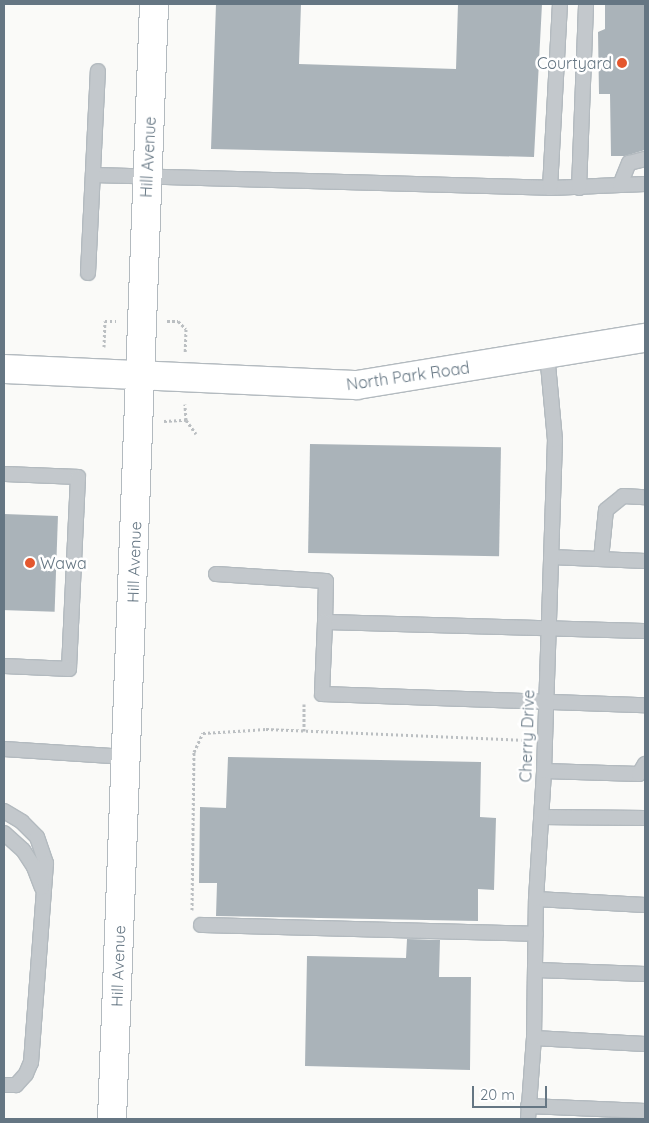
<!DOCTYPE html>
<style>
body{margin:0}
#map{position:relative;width:649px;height:1123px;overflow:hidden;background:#fafaf8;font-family:Quicksand,sans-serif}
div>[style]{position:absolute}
.building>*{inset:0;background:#aab3b9;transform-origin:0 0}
.path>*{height:3px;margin-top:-1.5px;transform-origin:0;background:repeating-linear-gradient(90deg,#bbbfc2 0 2.5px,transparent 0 5px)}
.roads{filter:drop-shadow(1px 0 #b3babf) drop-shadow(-1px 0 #b3babf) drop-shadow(0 1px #b3babf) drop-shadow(0 -1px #b3babf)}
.lane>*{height:14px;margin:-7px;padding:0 7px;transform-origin:7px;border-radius:7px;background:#c3c8cc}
.secondary>*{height:28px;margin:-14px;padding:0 14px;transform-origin:14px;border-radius:14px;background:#fff}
.dots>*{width:14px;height:14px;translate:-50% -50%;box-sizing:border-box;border:2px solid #fff;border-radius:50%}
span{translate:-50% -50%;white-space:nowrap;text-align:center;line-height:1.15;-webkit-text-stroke:5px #fff;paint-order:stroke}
.poi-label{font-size:16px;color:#657683}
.right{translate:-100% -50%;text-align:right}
.left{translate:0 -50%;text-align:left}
.street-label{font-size:16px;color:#657683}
.frame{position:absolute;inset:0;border:5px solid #657683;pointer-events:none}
.scale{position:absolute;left:472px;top:1086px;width:75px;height:22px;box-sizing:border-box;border:2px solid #657683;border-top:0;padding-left:6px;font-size:15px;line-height:18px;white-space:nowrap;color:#657683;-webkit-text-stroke:4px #fff;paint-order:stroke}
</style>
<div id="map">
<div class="building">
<i style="clip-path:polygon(216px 4px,301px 4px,299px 64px,456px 69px,458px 4px,542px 4px,534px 157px,211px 149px)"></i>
<i style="clip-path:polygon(605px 4px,645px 4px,645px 150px,625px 156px,611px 156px,610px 94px,599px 94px,598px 32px,605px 29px)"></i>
<i style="left:310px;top:444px;width:191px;height:109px;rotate:1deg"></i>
<i style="left:4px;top:514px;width:54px;height:96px;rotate:2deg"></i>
<i style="clip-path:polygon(228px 757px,481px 762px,480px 817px,496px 818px,494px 890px,478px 889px,478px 921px,216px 916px,217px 883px,199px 883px,200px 807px,226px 808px)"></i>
<i style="clip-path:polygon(407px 939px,440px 940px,439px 977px,471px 977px,470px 1070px,305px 1066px,307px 956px,406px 958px)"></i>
</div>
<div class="path">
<i style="left:167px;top:321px;width:11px"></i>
<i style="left:178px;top:321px;width:11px;rotate:45deg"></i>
<i style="left:186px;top:329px;width:24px;rotate:92deg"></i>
<i style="left:104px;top:347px;width:26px;rotate:-88deg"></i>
<i style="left:105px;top:321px;width:11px"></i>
<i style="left:186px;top:420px;width:17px;rotate:54deg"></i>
<i style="left:164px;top:421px;width:22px;rotate:-3deg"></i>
<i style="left:186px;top:420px;width:16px;rotate:-94deg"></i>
<i style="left:304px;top:731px;width:27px;rotate:-90deg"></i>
<i style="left:192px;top:910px;width:158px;rotate:-89.3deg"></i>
<i style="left:194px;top:752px;width:21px;rotate:-65deg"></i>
<i style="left:203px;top:733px;width:63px;rotate:-3.6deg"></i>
<i style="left:266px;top:729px;width:261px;rotate:2.4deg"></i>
</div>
<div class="roads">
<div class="lane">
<i style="left:94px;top:175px;width:456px;rotate:1.6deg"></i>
<i style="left:550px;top:188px;width:95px;rotate:-2.4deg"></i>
<i style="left:620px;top:185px;width:24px;rotate:-68deg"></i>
<i style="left:629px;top:163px;width:16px;rotate:-14deg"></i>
<i style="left:550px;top:188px;width:184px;rotate:-86.9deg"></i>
<i style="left:579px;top:188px;width:184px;rotate:-87.8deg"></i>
<i style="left:88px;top:273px;width:202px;rotate:-87.2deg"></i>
<i style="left:4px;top:474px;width:74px;rotate:2.3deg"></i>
<i style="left:78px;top:477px;width:192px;rotate:92.7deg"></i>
<i style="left:69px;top:669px;width:65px;rotate:-177.4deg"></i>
<i style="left:551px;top:557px;width:94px;rotate:2.4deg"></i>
<i style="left:601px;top:559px;width:49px;rotate:-84.2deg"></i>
<i style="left:606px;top:510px;width:22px;rotate:-39deg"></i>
<i style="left:623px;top:496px;width:22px;rotate:3deg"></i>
<i style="left:216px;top:574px;width:110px;rotate:3.6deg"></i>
<i style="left:326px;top:581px;width:41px;rotate:91.4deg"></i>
<i style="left:325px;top:622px;width:320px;rotate:1.6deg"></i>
<i style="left:325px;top:622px;width:72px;rotate:92.4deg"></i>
<i style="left:322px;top:694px;width:323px;rotate:2deg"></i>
<i style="left:4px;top:749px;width:123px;rotate:3.7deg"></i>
<i style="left:544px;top:771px;width:95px;rotate:1.8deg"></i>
<i style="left:639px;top:774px;width:12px;rotate:-59deg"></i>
<i style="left:4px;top:811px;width:21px;rotate:31deg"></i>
<i style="left:22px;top:822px;width:21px;rotate:45deg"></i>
<i style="left:37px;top:837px;width:28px;rotate:71deg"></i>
<i style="left:46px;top:863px;width:200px;rotate:94.3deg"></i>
<i style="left:31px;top:1062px;width:13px;rotate:113deg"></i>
<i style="left:26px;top:1074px;width:15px;rotate:132deg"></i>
<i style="left:16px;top:1085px;width:12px;rotate:180deg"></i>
<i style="left:541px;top:817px;width:104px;rotate:0.6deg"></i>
<i style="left:4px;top:833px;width:25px;rotate:42deg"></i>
<i style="left:23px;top:850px;width:20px;rotate:57deg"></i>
<i style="left:34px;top:867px;width:22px;rotate:69deg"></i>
<i style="left:536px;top:899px;width:109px;rotate:3.2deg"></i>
<i style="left:201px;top:925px;width:335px;rotate:1.5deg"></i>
<i style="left:537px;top:970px;width:108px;rotate:2.1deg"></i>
<i style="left:534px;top:1038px;width:111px;rotate:3.1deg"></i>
<i style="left:528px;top:1106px;width:117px;rotate:2.4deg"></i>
<i style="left:528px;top:1119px;width:81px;rotate:-85.8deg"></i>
<i style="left:534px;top:1038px;width:139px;rotate:-89.2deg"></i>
<i style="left:536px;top:899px;width:128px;rotate:-86.4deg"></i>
<i style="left:544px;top:771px;width:331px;rotate:-88.1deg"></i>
<i style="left:555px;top:440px;width:86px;rotate:-95.3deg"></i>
</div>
<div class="secondary">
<i style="left:4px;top:369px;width:353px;rotate:2.6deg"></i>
<i style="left:357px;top:385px;width:292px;rotate:-9.3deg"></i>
<i style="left:112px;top:1119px;width:1116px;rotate:-87.84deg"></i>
</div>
</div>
<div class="dots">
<i style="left:622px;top:63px;background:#e4572e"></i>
<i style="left:30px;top:563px;background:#e4572e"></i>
</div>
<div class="poi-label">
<span class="right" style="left:612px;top:63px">Courtyard</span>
<span class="left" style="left:40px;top:563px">Wawa</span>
</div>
<div class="street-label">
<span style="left:148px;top:157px;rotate:-87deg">Hill Avenue</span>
<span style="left:408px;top:376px;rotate:-8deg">North Park Road</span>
<span style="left:134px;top:562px;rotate:-88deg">Hill Avenue</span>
<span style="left:527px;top:736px;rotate:-88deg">Cherry Drive</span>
<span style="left:118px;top:966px;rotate:-88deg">Hill Avenue</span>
</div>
<div class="frame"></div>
<div class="scale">20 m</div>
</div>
